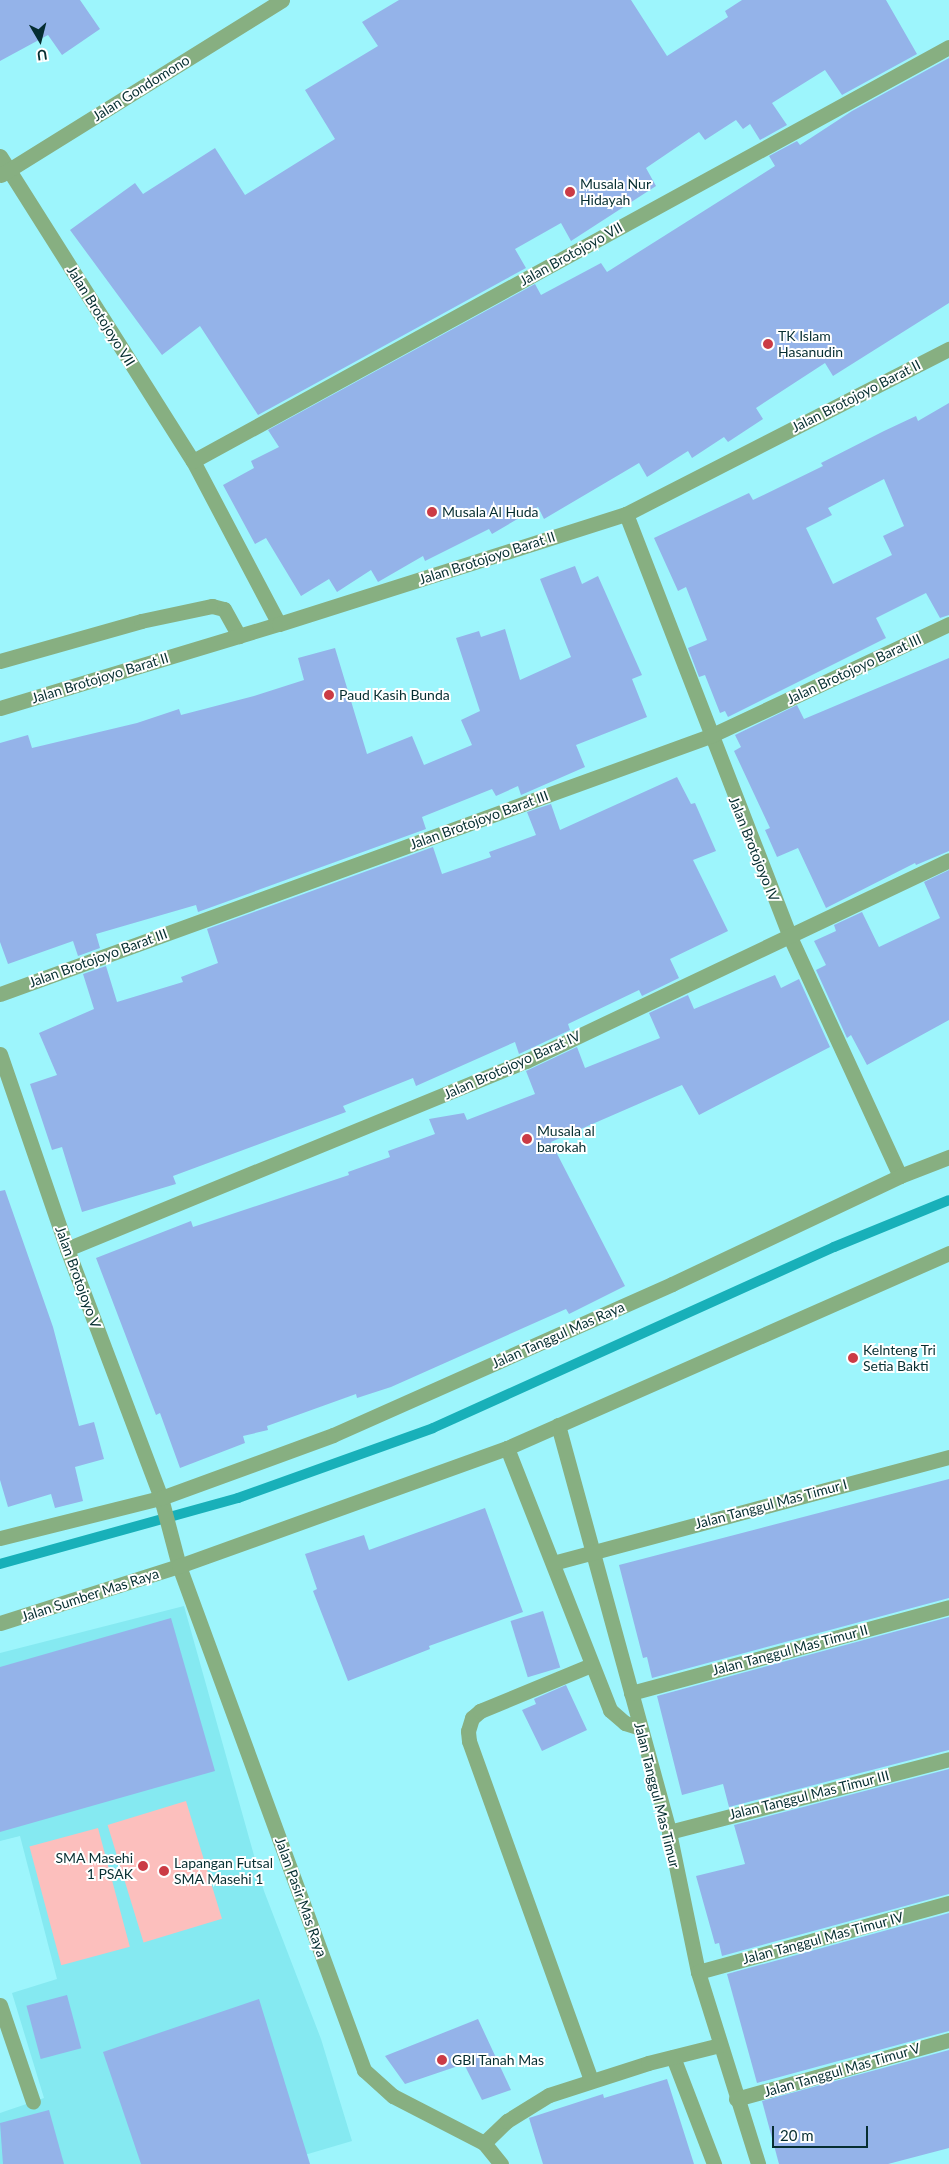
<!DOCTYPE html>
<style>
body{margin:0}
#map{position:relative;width:949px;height:2164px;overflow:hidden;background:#9df5fc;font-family:Lato,sans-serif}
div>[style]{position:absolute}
.built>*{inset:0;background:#85e9f1}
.green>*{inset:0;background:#fcbfbd;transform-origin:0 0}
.stream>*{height:10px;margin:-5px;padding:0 5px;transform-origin:5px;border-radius:5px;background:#18b0b9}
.building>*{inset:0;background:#94b3e9;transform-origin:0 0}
.minor>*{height:15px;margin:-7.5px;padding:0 7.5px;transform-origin:7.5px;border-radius:7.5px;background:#87af81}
.dots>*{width:14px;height:14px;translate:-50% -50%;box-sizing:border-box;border:2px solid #fff;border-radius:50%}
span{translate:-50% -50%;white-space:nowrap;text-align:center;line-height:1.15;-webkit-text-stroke:4px #fff;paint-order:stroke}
.street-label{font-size:14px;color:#062e31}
.poi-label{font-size:14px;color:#062e31}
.left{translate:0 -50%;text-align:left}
.right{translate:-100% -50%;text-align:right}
.north{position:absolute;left:15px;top:15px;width:50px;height:50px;-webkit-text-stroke:4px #fff;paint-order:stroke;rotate:172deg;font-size:14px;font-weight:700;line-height:20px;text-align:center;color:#062e31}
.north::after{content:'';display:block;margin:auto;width:18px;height:22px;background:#062e31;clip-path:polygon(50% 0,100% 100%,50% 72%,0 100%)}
.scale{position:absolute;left:772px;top:2126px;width:96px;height:22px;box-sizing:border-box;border:2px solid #062e31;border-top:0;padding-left:6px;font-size:15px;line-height:18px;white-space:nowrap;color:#062e31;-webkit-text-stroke:4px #fff;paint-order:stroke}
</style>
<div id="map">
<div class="built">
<i style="clip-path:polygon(184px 1606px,264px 1891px,321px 2039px,352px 2141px,274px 2164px,0 2164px,0 2113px,44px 2098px,12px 1993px,57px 1979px,20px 1836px,0 1841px,0 1653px)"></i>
</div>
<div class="green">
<i style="left:186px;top:1801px;width:123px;height:82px;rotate:73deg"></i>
<i style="left:98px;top:1828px;width:123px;height:71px;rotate:75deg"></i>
</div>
<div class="stream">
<i style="left:0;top:1564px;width:247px;rotate:-15.5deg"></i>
<i style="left:238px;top:1498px;width:207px;rotate:-19.7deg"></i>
<i style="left:433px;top:1428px;width:440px;rotate:-24.3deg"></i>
<i style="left:834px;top:1247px;width:124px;rotate:-22.2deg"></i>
</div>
<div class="building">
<i style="clip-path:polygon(0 0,80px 0,100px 29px,62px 55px,48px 35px,0 61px)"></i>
<i style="clip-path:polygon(399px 0,631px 0,667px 56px,728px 17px,725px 11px,742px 0,886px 0,917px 54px,842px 95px,825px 70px,772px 103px,787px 125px,760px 140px,750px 124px,743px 129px,736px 120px,705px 140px,699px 132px,646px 168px,656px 186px,571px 241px,561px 223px,515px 249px,526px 268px,258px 415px,200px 326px,162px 355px,70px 230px,135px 183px,143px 194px,215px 148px,245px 195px,335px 139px,305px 90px,378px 46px,362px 22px)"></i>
<i style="clip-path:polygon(949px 58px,949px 303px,833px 376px,825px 363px,756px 408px,763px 419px,728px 442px,724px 437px,692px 458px,688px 451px,647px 477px,639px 463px,544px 519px,538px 507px,492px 534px,489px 529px,425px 561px,423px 556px,378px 582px,371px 570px,337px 592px,329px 579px,301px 596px,266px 538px,255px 544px,223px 485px,254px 468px,251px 461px,279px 447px,268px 430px,535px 284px,541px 295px,601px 263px,607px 272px,775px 166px,769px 156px,797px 141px,800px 145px,852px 111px)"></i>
<i style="clip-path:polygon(evenodd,949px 403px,949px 615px,940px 618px,926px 593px,876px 618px,886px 638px,728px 717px,725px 711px,720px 713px,705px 675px,699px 677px,688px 648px,707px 640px,686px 587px,678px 591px,654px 538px,749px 493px,753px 500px,823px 466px,821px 463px,884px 431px,916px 416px,918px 421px,949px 403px,884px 479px,904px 526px,883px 536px,892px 555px,833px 584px,806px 528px,832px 515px,828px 508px,884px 479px)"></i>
<i style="clip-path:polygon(575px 566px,582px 584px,598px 576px,642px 675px,632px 679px,647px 717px,576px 745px,585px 767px,521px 795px,518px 786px,496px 796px,492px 789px,422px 817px,426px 829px,198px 912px,196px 905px,96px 934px,100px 948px,78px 956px,73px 941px,8px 964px,0 942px,0 743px,28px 735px,32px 748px,137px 723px,179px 709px,181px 715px,254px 696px,304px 680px,298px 658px,335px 648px,367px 754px,412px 736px,424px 765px,472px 745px,461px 720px,480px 711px,456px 638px,479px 631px,481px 637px,505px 629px,520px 680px,571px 657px,540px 579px)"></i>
<i style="clip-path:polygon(949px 658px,949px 851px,916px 865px,915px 863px,826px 908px,798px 848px,777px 857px,765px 830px,770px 828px,734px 751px,741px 747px,735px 735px,797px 705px,804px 719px)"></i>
<i style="clip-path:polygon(677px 777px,691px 804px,695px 803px,716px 851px,693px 860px,728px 931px,670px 959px,679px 978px,642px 996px,639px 990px,568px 1024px,570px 1030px,519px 1054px,515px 1042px,416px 1086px,413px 1078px,343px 1106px,346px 1112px,173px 1176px,176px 1184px,82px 1212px,62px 1147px,52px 1150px,30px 1084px,57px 1075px,39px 1033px,94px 1009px,83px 974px,106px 966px,117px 1002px,183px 982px,181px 977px,218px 963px,207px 929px,433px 847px,442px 874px,491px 857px,489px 852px,536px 835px,527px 812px,551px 804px,560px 830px)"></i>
<i style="clip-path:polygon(949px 870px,949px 1020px,867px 1065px,851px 1035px,847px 1038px,816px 970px,826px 965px,814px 941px,836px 931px,834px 925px,862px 912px,879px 947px,940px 918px,924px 882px)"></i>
<i style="clip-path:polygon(775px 975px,781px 988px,799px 979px,830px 1047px,699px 1115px,682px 1085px,551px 1142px,625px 1286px,569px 1314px,566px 1309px,391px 1387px,357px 1398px,356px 1394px,267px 1426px,268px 1430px,243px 1436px,245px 1443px,180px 1468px,160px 1413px,156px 1415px,96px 1258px,191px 1221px,193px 1227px,349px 1175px,348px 1172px,390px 1157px,388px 1151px,435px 1134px,429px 1119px,464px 1113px,467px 1120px,535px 1094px,526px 1071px,577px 1047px,585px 1068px,660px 1038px,649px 1013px,688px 995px,694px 1009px)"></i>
<i style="clip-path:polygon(5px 1190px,53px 1327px,79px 1426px,94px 1422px,104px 1459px,75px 1467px,83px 1501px,55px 1508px,51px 1494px,8px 1507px,0 1480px,0 1191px)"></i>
<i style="clip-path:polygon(949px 1479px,949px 1598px,652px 1678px,647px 1657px,643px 1658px,619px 1565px)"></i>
<i style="clip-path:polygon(485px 1508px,523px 1612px,429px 1646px,430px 1649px,348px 1681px,313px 1591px,317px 1589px,305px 1554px,364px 1535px,369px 1550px)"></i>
<i style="left:543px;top:1611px;width:59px;height:34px;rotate:73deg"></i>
<i style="clip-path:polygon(949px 1617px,949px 1750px,729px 1807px,723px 1784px,682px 1795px,657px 1696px)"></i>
<i style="clip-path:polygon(171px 1618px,215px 1771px,0 1832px,0 1667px)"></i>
<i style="clip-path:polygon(566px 1685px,587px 1730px,542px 1751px,522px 1710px,536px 1704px,534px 1699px)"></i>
<i style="clip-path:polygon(949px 1769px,949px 1894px,722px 1956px,719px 1943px,715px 1944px,696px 1876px,745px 1864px,734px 1825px)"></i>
<i style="clip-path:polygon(949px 1913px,949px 2031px,757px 2083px,727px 1974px)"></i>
<i style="left:67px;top:1995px;width:55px;height:42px;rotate:75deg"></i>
<i style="clip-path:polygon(259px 1999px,310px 2164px,141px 2164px,103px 2052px)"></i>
<i style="clip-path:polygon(478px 2019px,511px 2090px,482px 2100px,464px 2064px,405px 2084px,385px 2056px)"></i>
<i style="clip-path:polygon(949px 2050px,949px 2148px,888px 2164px,779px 2164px,762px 2101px)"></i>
<i style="clip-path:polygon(667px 2079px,694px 2164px,543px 2164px,529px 2118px,603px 2094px,604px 2098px)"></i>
<i style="clip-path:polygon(49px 2110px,64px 2164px,3px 2164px,0 2123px)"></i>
</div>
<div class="minor">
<i style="left:0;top:156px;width:361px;rotate:57.7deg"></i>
<i style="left:193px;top:461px;width:184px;rotate:62.2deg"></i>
<i style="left:1px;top:175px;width:331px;rotate:-31.9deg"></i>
<i style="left:193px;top:461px;width:862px;rotate:-28.71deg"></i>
<i style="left:626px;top:514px;width:454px;rotate:68.8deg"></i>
<i style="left:790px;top:937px;width:263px;rotate:65.3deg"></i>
<i style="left:0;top:661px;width:147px;rotate:-15.8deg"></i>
<i style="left:141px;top:621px;width:73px;rotate:-11.9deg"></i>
<i style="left:212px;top:606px;width:12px;rotate:14deg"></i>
<i style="left:224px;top:609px;width:31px;rotate:61deg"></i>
<i style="left:0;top:708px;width:291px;rotate:-16.8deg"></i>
<i style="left:279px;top:624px;width:364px;rotate:-17.6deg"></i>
<i style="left:626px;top:514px;width:363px;rotate:-27.1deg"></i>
<i style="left:0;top:994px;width:755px;rotate:-19.97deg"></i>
<i style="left:710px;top:736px;width:264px;rotate:-25.1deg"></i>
<i style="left:0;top:1054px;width:206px;rotate:71deg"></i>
<i style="left:67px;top:1249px;width:266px;rotate:69.3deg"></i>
<i style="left:161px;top:1498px;width:70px;rotate:75.2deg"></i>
<i style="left:179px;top:1566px;width:537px;rotate:69.84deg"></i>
<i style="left:364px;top:2070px;width:39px;rotate:42deg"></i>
<i style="left:393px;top:2096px;width:102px;rotate:27.3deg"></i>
<i style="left:484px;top:2143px;width:27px;rotate:51deg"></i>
<i style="left:67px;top:1249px;width:496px;rotate:-22.3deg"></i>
<i style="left:526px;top:1061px;width:468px;rotate:-25.4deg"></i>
<i style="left:558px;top:1425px;width:422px;rotate:74.7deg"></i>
<i style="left:669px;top:1832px;width:143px;rotate:78.3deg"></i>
<i style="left:698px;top:1972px;width:201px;rotate:72.6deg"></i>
<i style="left:507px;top:1448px;width:282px;rotate:68.5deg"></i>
<i style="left:610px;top:1710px;width:20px;rotate:41deg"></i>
<i style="left:625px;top:1723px;width:16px;rotate:18deg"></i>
<i style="left:0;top:1538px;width:166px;rotate:-14deg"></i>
<i style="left:161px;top:1498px;width:183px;rotate:-20.1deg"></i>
<i style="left:333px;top:1435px;width:371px;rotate:-24deg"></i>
<i style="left:672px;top:1284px;width:252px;rotate:-25.3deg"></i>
<i style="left:900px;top:1176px;width:53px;rotate:-21.2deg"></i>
<i style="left:553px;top:1563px;width:410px;rotate:-15deg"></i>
<i style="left:0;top:1623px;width:188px;rotate:-17.7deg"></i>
<i style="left:179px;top:1566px;width:349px;rotate:-19.8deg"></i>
<i style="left:507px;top:1448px;width:483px;rotate:-23.8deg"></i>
<i style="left:631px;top:1693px;width:329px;rotate:-15.1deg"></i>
<i style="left:669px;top:1832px;width:289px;rotate:-14.6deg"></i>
<i style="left:698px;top:1972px;width:260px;rotate:-15.4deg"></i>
<i style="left:0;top:2005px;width:102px;rotate:71.2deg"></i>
<i style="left:673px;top:2057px;width:115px;rotate:69deg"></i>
<i style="left:591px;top:2080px;width:360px;rotate:-109.8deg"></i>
<i style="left:469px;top:1741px;width:10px;rotate:-96deg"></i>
<i style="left:468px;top:1731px;width:14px;rotate:-73deg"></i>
<i style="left:472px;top:1718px;width:11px;rotate:-41deg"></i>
<i style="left:480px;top:1711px;width:120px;rotate:-22.5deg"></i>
<i style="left:736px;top:2099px;width:221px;rotate:-15.5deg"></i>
<i style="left:484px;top:2143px;width:32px;rotate:-44deg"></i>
<i style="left:507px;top:2121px;width:49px;rotate:-31.8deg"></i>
<i style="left:549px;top:2095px;width:104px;rotate:-17.9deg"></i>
<i style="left:648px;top:2063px;width:74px;rotate:-14deg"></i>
</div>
<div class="dots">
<i style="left:570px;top:192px;background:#cb3b45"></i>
<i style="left:768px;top:344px;background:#cb3b45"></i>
<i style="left:432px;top:512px;background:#cb3b45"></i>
<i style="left:329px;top:695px;background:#cb3b45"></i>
<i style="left:527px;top:1139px;background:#cb3b45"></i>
<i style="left:853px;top:1358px;background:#cb3b45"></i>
<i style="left:143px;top:1866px;background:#cb3b45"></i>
<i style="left:164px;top:1871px;background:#cb3b45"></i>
<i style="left:442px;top:2060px;background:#cb3b45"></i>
</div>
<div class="street-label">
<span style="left:141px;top:88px;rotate:-32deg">Jalan Gondomono</span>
<span style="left:571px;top:254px;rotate:-29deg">Jalan Brotojoyo VII</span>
<span style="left:101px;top:316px;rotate:58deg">Jalan Brotojoyo VII</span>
<span style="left:856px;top:396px;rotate:-27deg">Jalan Brotojoyo Barat II</span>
<span style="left:487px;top:558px;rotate:-18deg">Jalan Brotojoyo Barat II</span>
<span style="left:854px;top:669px;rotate:-25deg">Jalan Brotojoyo Barat III</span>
<span style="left:100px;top:678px;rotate:-17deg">Jalan Brotojoyo Barat II</span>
<span style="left:479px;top:820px;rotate:-20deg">Jalan Brotojoyo Barat III</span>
<span style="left:754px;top:849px;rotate:68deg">Jalan Brotojoyo IV</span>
<span style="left:98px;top:958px;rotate:-20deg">Jalan Brotojoyo Barat III</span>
<span style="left:512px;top:1065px;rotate:-24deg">Jalan Brotojoyo Barat IV</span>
<span style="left:78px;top:1277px;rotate:70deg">Jalan Brotojoyo V</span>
<span style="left:558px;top:1335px;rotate:-24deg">Jalan Tanggul Mas Raya</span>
<span style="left:771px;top:1504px;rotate:-15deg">Jalan Tanggul Mas Timur I</span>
<span style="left:90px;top:1595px;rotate:-18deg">Jalan Sumber Mas Raya</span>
<span style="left:790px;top:1650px;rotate:-15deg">Jalan Tanggul Mas Timur II</span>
<span style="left:657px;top:1795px;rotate:76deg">Jalan Tanggul Mas Timur</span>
<span style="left:809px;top:1795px;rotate:-14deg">Jalan Tanggul Mas Timur III</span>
<span style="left:301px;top:1897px;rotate:70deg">Jalan Pasir Mas Raya</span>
<span style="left:823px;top:1938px;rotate:-15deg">Jalan Tanggul Mas Timur IV</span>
<span style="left:842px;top:2070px;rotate:-16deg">Jalan Tanggul Mas Timur V</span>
</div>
<div class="poi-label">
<span class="left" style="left:580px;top:192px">Musala Nur<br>Hidayah</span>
<span class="left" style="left:778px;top:344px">TK Islam<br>Hasanudin</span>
<span class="left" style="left:442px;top:512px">Musala Al Huda</span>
<span class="left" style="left:339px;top:695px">Paud Kasih Bunda</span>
<span class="left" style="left:537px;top:1139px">Musala al<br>barokah</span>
<span class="left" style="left:863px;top:1358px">Kelnteng Tri<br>Setia Bakti</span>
<span class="right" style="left:133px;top:1866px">SMA Masehi<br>1 PSAK</span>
<span class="left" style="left:174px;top:1871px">Lapangan Futsal<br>SMA Masehi 1</span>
<span class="left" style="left:452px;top:2060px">GBI Tanah Mas</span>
</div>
<div class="north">U</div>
<div class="scale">20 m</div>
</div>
